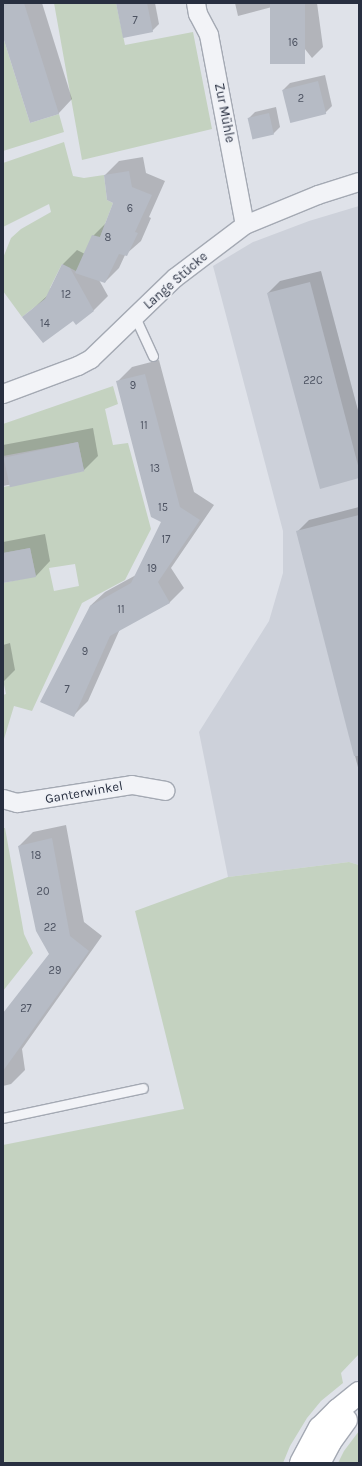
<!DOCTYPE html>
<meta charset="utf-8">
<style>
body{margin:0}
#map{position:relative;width:362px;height:1466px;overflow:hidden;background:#dfe2e9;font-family:Karla,sans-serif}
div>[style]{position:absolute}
.built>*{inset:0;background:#cdd1da}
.green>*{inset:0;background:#c4d2c0}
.shadow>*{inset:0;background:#0003}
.building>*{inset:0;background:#b6bbc5;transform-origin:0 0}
.roads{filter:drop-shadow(1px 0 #a4a9b3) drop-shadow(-1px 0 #a4a9b3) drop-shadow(0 1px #a4a9b3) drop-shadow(0 -1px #a4a9b3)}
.service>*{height:9px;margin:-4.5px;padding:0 4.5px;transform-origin:4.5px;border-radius:4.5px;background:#f2f3f7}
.minor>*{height:18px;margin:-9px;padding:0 9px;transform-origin:9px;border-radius:9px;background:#f2f3f7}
.motorway>*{height:22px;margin:-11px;padding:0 11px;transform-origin:11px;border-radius:11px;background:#fff}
span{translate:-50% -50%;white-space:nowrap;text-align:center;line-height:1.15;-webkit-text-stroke:4px #eff1f6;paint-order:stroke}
.number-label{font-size:11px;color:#4c5261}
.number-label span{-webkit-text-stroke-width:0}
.street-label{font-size:13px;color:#282f40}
.frame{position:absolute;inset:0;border:4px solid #282f40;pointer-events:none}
</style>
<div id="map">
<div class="built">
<i style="clip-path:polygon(359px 206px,359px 865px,349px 862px,228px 877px,199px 732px,269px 621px,283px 573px,283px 531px,213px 266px,253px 242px,309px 221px)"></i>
</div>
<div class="green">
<i style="clip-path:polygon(54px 3px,116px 3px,125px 45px,193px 32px,212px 129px,82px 160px)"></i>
<i style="clip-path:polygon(3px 37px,30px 123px,59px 114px,64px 132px,3px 151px)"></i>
<i style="clip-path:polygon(64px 142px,73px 176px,84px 178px,104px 175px,107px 200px,113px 203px,100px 237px,76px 271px,62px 264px,50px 288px,55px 291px,22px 317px,3px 291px,3px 258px,11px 238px,21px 229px,51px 212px,49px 204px,3px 227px,3px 163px)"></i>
<i style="clip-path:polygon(evenodd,113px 386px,118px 404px,105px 409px,113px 445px,128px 443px,151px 529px,125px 580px,82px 603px,32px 711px,14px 706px,4px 739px,3px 695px,6px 694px,3px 680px,3px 583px,36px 576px,30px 548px,3px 553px,3px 487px,84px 471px,78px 442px,3px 456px,3px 424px,113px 386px,75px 564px,79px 586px,54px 591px,49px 568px,75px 564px)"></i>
<i style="clip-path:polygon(3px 828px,5px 828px,24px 934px,33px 953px,3px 991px)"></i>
<i style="clip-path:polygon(349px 862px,359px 865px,359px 1354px,341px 1373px,343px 1383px,321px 1401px,307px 1418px,290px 1446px,283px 1463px,3px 1463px,3px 1145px,184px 1109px,135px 911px,228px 877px)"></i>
<i style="clip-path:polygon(359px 1431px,359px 1463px,338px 1463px,344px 1451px)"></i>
</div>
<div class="shadow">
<i style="clip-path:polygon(3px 3px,42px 3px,72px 99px,58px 114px,3px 33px)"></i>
<i style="clip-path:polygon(117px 3px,155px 3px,159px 24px,152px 31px)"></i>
<i style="clip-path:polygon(235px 3px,317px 3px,323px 47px,312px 58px,272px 7px,238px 16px)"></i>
<i style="clip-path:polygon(325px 75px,332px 106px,325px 113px,283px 90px,290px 83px)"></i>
<i style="clip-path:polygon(276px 107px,280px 127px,273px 134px,249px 118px,255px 112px)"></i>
<i style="clip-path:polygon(143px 157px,146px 173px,165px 181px,149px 217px,151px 218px,141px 241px,125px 255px,119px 268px,105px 282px,99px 280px,108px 296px,94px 310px,73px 319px,24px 317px,48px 295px,63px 264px,77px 250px,85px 254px,93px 236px,107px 222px,114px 203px,105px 175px,119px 161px)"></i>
<i style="clip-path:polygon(321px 271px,359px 414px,359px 477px,268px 293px,280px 281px)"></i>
<i style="clip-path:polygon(159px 360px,194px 492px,214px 505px,171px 568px,184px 588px,169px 603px,120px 629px,88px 701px,73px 716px,90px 606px,105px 592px,136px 575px,162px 522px,118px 381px,132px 367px)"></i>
<i style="clip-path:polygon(93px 428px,98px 456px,84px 470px,3px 486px,3px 445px)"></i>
<i style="clip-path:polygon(359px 507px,359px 771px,297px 532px,309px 520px)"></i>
<i style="clip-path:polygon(45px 534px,50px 561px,36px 576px,3px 582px,3px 542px)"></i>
<i style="clip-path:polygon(10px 643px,15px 670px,3px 682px,3px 645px)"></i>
<i style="clip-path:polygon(66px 825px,84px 922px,102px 936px,22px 1049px,25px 1070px,11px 1084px,3px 1086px,3px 1015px,50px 954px,19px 846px,33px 832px)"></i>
</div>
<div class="building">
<i style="clip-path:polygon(3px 3px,24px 3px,59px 114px,30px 123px,3px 37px)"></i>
<i style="clip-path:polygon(116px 3px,147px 3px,153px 32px,123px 38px)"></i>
<i style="left:270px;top:3px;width:35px;height:61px"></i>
<i style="left:318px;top:81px;width:34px;height:37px;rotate:76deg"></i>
<i style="left:269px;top:113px;width:22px;height:22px;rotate:77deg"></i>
<i style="clip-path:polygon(129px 171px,132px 187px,152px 195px,135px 232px,138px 233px,127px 256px,119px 254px,105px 283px,75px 273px,92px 235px,100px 237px,113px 203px,107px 200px,104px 175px)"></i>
<i style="clip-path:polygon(62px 264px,70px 268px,94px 311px,76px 325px,73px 321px,43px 343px,22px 317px,45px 299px)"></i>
<i style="clip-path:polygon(310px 282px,359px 469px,359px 478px,320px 489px,267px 293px)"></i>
<i style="clip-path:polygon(145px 374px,180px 507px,200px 520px,158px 582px,170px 603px,110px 636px,74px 717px,40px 702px,90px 606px,131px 583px,161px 522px,151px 517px,116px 381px)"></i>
<i style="left:78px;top:442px;width:30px;height:76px;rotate:78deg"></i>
<i style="clip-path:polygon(359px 515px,359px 756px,354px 756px,296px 531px)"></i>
<i style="clip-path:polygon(30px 548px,36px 577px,3px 583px,3px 553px)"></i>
<i style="clip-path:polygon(52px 838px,70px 936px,89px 951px,3px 1071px,3px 1013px,49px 954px,36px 931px,18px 846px)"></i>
</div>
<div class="roads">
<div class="service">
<i style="left:135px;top:317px;width:43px;rotate:65.2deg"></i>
<i style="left:3px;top:1118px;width:143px;rotate:-12.1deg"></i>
</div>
<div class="minor">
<i style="left:196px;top:3px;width:11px;rotate:80deg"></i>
<i style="left:198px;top:14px;width:24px;rotate:62deg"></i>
<i style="left:209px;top:35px;width:193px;rotate:79.3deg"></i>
<i style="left:3px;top:394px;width:80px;rotate:-20.5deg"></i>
<i style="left:78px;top:366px;width:15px;rotate:-28deg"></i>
<i style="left:91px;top:359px;width:117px;rotate:-44deg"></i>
<i style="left:175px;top:278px;width:88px;rotate:-37.1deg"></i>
<i style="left:245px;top:225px;width:79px;rotate:-22.3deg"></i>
<i style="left:318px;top:195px;width:43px;rotate:-17.6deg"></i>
<i style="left:3px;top:799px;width:15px;rotate:16deg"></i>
<i style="left:17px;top:803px;width:116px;rotate:-8.9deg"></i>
<i style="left:132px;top:785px;width:34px;rotate:10deg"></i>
</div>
<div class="motorway">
<i style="left:301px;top:1463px;width:40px;rotate:-62deg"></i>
<i style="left:320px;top:1428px;width:25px;rotate:-45deg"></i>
<i style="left:338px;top:1410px;width:27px;rotate:-39deg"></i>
<i style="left:319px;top:1463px;width:24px;rotate:-62deg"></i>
<i style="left:330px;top:1442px;width:27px;rotate:-54deg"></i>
</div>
</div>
<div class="number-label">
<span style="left:135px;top:21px">7</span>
<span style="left:293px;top:43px">16</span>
<span style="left:301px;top:99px">2</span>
<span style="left:130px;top:209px">6</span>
<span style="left:108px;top:238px">8</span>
<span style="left:66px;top:295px">12</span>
<span style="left:45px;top:324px">14</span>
<span style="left:313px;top:381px">22C</span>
<span style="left:133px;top:386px">9</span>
<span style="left:144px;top:426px">11</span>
<span style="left:155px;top:469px">13</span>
<span style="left:163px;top:508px">15</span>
<span style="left:166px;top:540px">17</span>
<span style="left:152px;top:569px">19</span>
<span style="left:121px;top:610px">11</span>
<span style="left:85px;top:652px">9</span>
<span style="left:67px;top:690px">7</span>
<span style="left:36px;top:856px">18</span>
<span style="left:43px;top:892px">20</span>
<span style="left:50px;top:928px">22</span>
<span style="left:55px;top:971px">29</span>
<span style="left:26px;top:1009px">27</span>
</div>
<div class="street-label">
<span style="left:224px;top:113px;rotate:79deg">Zur Mühle</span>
<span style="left:176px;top:281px;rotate:-41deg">Lange Stücke</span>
<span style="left:84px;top:793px;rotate:-10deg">Ganterwinkel</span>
</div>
<div class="frame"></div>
</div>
